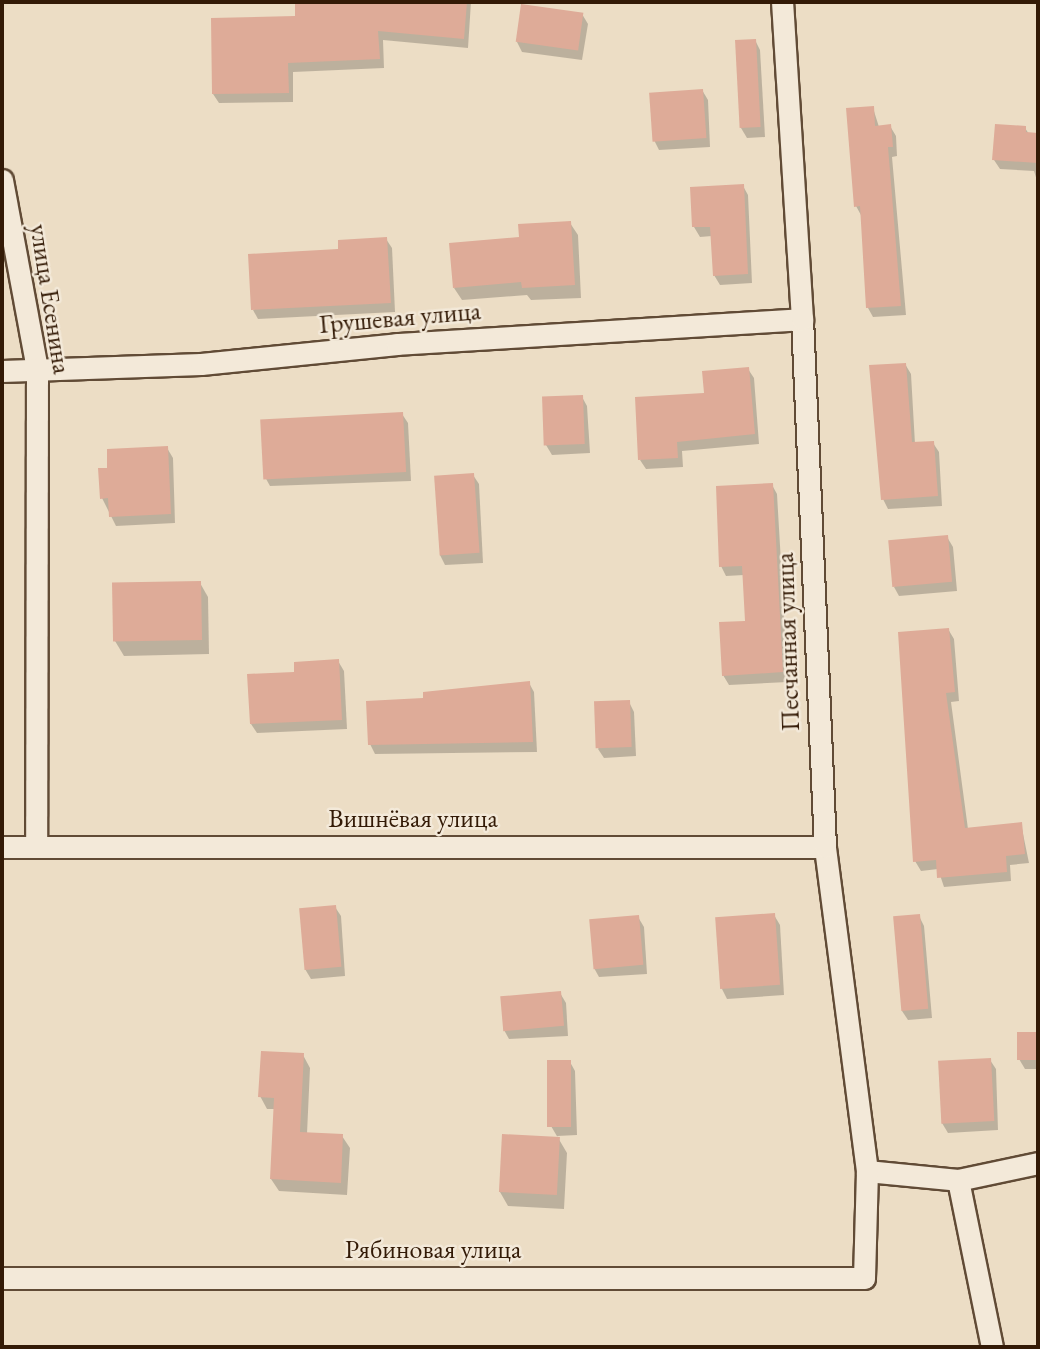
<!DOCTYPE html>
<meta charset="utf-8">
<style>
body{margin:0}
#map{position:relative;width:1040px;height:1349px;overflow:hidden;background:#ecddc5;font-family:"EB Garamond",serif}
div>[style]{position:absolute}
.shadow>*{inset:0;background:#0003}
.building>*{inset:0;background:#deab98;transform-origin:0 0}
.roads{filter:drop-shadow(2px 0 #614b36) drop-shadow(-2px 0 #614b36) drop-shadow(0 2px #614b36) drop-shadow(0 -2px #614b36)}
.minor>*{height:21px;margin:-10.5px;padding:0 10.5px;transform-origin:10.5px;border-radius:10.5px;background:#f3e9d9}
span{translate:-50% -50%;white-space:nowrap;text-align:center;line-height:1.15;-webkit-text-stroke:5px #f3e9d9;paint-order:stroke}
.street-label{font-size:26px;color:#331a06}
.frame{position:absolute;inset:0;border:4px solid #331a06;pointer-events:none}
</style>
<div id="map">
<div class="shadow">
<i style="clip-path:polygon(471px 2px,468px 48px,383px 40px,384px 68px,293px 72px,293px 102px,219px 103px,213px 94px,297px 18px,296px 4px)"></i>
<i style="clip-path:polygon(582px 14px,588px 24px,582px 60px,522px 52px,517px 42px)"></i>
<i style="clip-path:polygon(755px 40px,760px 50px,765px 137px,747px 138px,741px 128px,737px 41px)"></i>
<i style="clip-path:polygon(702px 90px,708px 100px,710px 147px,659px 150px,654px 140px)"></i>
<i style="clip-path:polygon(873px 108px,879px 127px,890px 126px,896px 136px,897px 156px,892px 157px,906px 315px,873px 317px,868px 308px,862px 217px,856px 206px)"></i>
<i style="clip-path:polygon(1025px 128px,1029px 134px,1038px 135px,1038px 184px,1034px 171px,1000px 169px,994px 160px)"></i>
<i style="clip-path:polygon(743px 186px,748px 195px,752px 283px,720px 285px,714px 275px,712px 236px,700px 237px,694px 227px)"></i>
<i style="clip-path:polygon(570px 223px,578px 235px,581px 298px,531px 300px,527px 295px,462px 300px,454px 288px,521px 238px)"></i>
<i style="clip-path:polygon(386px 239px,392px 248px,395px 312px,258px 319px,253px 310px,340px 251px)"></i>
<i style="clip-path:polygon(905px 364px,911px 374px,915px 444px,933px 443px,939px 452px,942px 506px,888px 509px,883px 499px)"></i>
<i style="clip-path:polygon(748px 369px,754px 378px,759px 444px,682px 451px,683px 467px,646px 469px,640px 460px,706px 395px)"></i>
<i style="clip-path:polygon(582px 397px,587px 406px,590px 453px,552px 455px,546px 445px)"></i>
<i style="clip-path:polygon(402px 414px,408px 423px,411px 481px,270px 486px,265px 477px)"></i>
<i style="clip-path:polygon(167px 448px,173px 458px,175px 523px,116px 526px,102px 498px,109px 470px)"></i>
<i style="clip-path:polygon(473px 475px,479px 484px,483px 563px,445px 565px,440px 555px)"></i>
<i style="clip-path:polygon(772px 485px,777px 494px,788px 682px,729px 685px,723px 675px,746px 622px,744px 575px,726px 576px,721px 566px)"></i>
<i style="clip-path:polygon(947px 537px,953px 547px,957px 591px,899px 596px,894px 587px)"></i>
<i style="clip-path:polygon(200px 583px,208px 597px,209px 654px,124px 656px,115px 641px)"></i>
<i style="clip-path:polygon(948px 629px,954px 639px,959px 701px,951px 702px,968px 829px,1021px 824px,1029px 863px,1010px 865px,1011px 881px,944px 887px,938px 869px,921px 871px,915px 861px)"></i>
<i style="clip-path:polygon(338px 661px,344px 671px,347px 729px,257px 733px,251px 724px,296px 674px)"></i>
<i style="clip-path:polygon(529px 683px,534px 692px,537px 752px,375px 754px,370px 744px,425px 700px)"></i>
<i style="clip-path:polygon(629px 702px,634px 712px,636px 756px,604px 758px,598px 749px)"></i>
<i style="clip-path:polygon(335px 907px,341px 916px,345px 976px,311px 979px,305px 969px)"></i>
<i style="clip-path:polygon(774px 915px,780px 925px,784px 995px,727px 999px,722px 989px,717px 919px)"></i>
<i style="clip-path:polygon(919px 916px,924px 926px,932px 1018px,908px 1020px,902px 1011px)"></i>
<i style="clip-path:polygon(638px 917px,644px 927px,647px 974px,599px 977px,594px 968px)"></i>
<i style="clip-path:polygon(560px 993px,566px 1003px,568px 1036px,509px 1039px,504px 1030px)"></i>
<i style="clip-path:polygon(1019px 1034px,1038px 1034px,1038px 1069px,1025px 1069px,1019px 1059px)"></i>
<i style="clip-path:polygon(303px 1055px,310px 1068px,307px 1134px,342px 1136px,350px 1148px,347px 1195px,279px 1191px,271px 1179px,275px 1109px,267px 1109px,260px 1096px)"></i>
<i style="clip-path:polygon(990px 1060px,996px 1069px,998px 1130px,948px 1133px,942px 1123px,940px 1062px)"></i>
<i style="clip-path:polygon(570px 1062px,575px 1071px,577px 1135px,557px 1136px,567px 1153px,564px 1209px,508px 1206px,500px 1192px,558px 1138px,551px 1126px)"></i>
</div>
<div class="building">
<i style="clip-path:polygon(295px 2px,467px 2px,464px 39px,378px 31px,380px 59px,288px 63px,289px 93px,212px 94px,211px 18px,295px 16px)"></i>
<i style="left:521px;top:4px;width:63px;height:38px;rotate:8deg"></i>
<i style="left:756px;top:39px;width:88px;height:21px;rotate:87deg"></i>
<i style="left:703px;top:89px;width:49px;height:54px;rotate:86deg"></i>
<i style="clip-path:polygon(874px 106px,875px 126px,891px 124px,893px 147px,888px 147px,901px 306px,866px 308px,860px 206px,854px 207px,846px 108px)"></i>
<i style="clip-path:polygon(995px 124px,1026px 126px,1026px 132px,1038px 133px,1038px 163px,992px 160px)"></i>
<i style="clip-path:polygon(744px 184px,748px 274px,713px 276px,710px 227px,692px 227px,690px 187px)"></i>
<i style="clip-path:polygon(571px 221px,575px 285px,522px 288px,521px 282px,453px 288px,449px 243px,519px 237px,518px 224px)"></i>
<i style="clip-path:polygon(387px 237px,391px 303px,251px 310px,248px 254px,338px 249px,338px 240px)"></i>
<i style="clip-path:polygon(906px 363px,912px 442px,934px 441px,938px 496px,881px 500px,869px 365px)"></i>
<i style="clip-path:polygon(749px 367px,755px 434px,677px 442px,678px 458px,638px 460px,635px 397px,704px 393px,702px 371px)"></i>
<i style="left:583px;top:395px;width:49px;height:41px;rotate:88deg"></i>
<i style="left:403px;top:412px;width:60px;height:143px;rotate:87deg"></i>
<i style="clip-path:polygon(168px 446px,171px 514px,109px 517px,108px 498px,100px 499px,98px 468px,107px 468px,107px 449px)"></i>
<i style="left:474px;top:473px;width:80px;height:40px;rotate:86deg"></i>
<i style="clip-path:polygon(773px 483px,783px 672px,722px 676px,719px 622px,745px 621px,742px 566px,719px 567px,716px 486px)"></i>
<i style="left:948px;top:535px;width:47px;height:60px;rotate:85deg"></i>
<i style="left:201px;top:581px;width:59px;height:89px;rotate:89deg"></i>
<i style="clip-path:polygon(949px 628px,955px 692px,946px 693px,965px 828px,1022px 822px,1025px 854px,1006px 856px,1007px 872px,937px 878px,936px 860px,913px 862px,898px 632px)"></i>
<i style="clip-path:polygon(339px 659px,342px 720px,250px 724px,247px 674px,294px 672px,294px 662px)"></i>
<i style="clip-path:polygon(530px 681px,533px 742px,368px 745px,366px 701px,423px 698px,423px 692px)"></i>
<i style="left:630px;top:700px;width:47px;height:36px;rotate:88deg"></i>
<i style="left:336px;top:905px;width:62px;height:37px;rotate:85deg"></i>
<i style="left:775px;top:913px;width:72px;height:60px;rotate:86deg"></i>
<i style="left:920px;top:914px;width:95px;height:27px;rotate:85deg"></i>
<i style="left:639px;top:915px;width:50px;height:50px;rotate:85deg"></i>
<i style="left:561px;top:991px;width:35px;height:61px;rotate:85deg"></i>
<i style="left:1017px;top:1032px;width:21px;height:28px"></i>
<i style="clip-path:polygon(261px 1051px,304px 1053px,300px 1132px,343px 1134px,341px 1183px,270px 1179px,274px 1098px,258px 1097px)"></i>
<i style="left:991px;top:1058px;width:63px;height:53px;rotate:87deg"></i>
<i style="left:547px;top:1060px;width:24px;height:67px"></i>
<i style="left:502px;top:1134px;width:58px;height:58px;rotate:3deg"></i>
</div>
<div class="roads">
<div class="minor">
<i style="left:2px;top:180px;width:191px;rotate:79.5deg"></i>
<i style="left:37px;top:368px;width:479px;rotate:90.1deg"></i>
<i style="left:2px;top:371px;width:199px;rotate:-2deg"></i>
<i style="left:201px;top:364px;width:197px;rotate:-5.8deg"></i>
<i style="left:397px;top:344px;width:406px;rotate:-3.5deg"></i>
<i style="left:2px;top:847px;width:823px"></i>
<i style="left:867px;top:1171px;width:91px;rotate:5.6deg"></i>
<i style="left:958px;top:1180px;width:170px;rotate:78.5deg"></i>
<i style="left:958px;top:1180px;width:82px;rotate:-12deg"></i>
<i style="left:2px;top:1278px;width:862px"></i>
<i style="left:864px;top:1278px;width:107px;rotate:-88.4deg"></i>
<i style="left:867px;top:1171px;width:327px;rotate:-97.4deg"></i>
<i style="left:825px;top:847px;width:529px;rotate:-92.49deg"></i>
<i style="left:802px;top:319px;width:318px;rotate:-93.6deg"></i>
</div>
</div>
<div class="street-label">
<span style="left:50px;top:299px;rotate:81deg">улица Есенина</span>
<span style="left:400px;top:318px;rotate:-5deg">Грушевая улица</span>
<span style="left:788px;top:642px;rotate:-92deg">Песчанная улица</span>
<span style="left:413px;top:819px">Вишнёвая улица</span>
<span style="left:433px;top:1250px">Рябиновая улица</span>
</div>
<div class="frame"></div>
</div>
